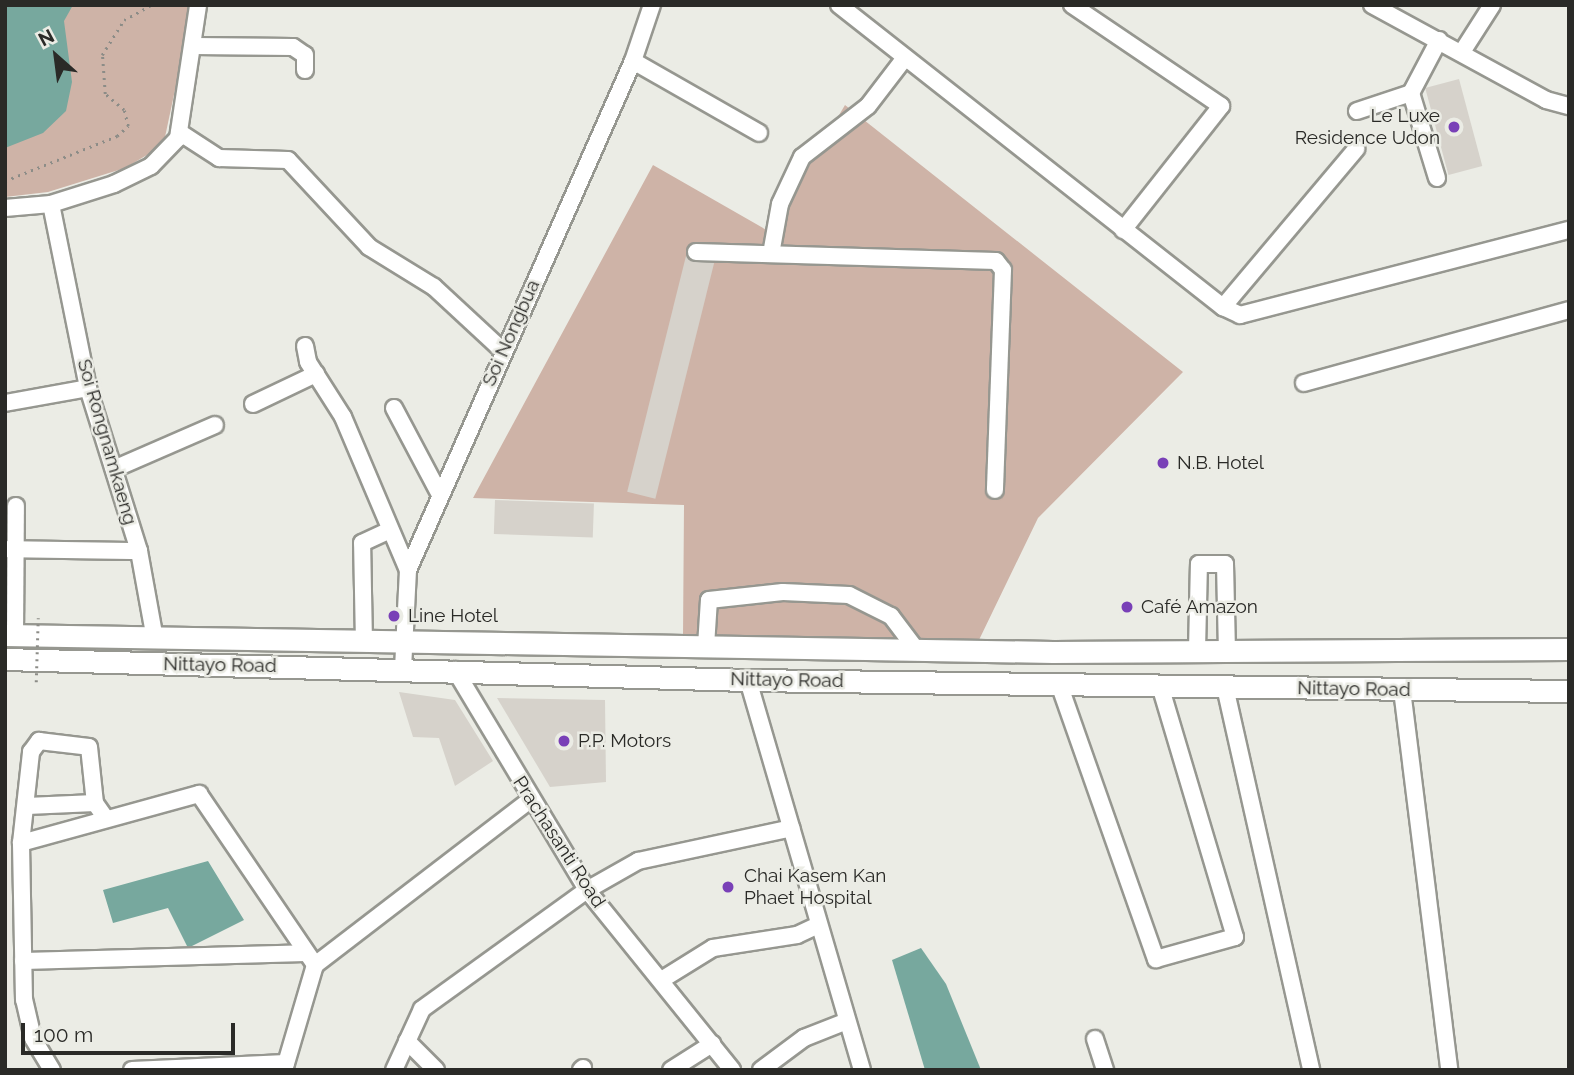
<!DOCTYPE html>
<meta charset="utf-8">
<style>
body{margin:0}
#map{position:relative;width:1574px;height:1075px;overflow:hidden;background:#ebece5;font-family:Raleway,sans-serif}
div>[style]{position:absolute}
.green>*{inset:0;background:#ceb3a7}
.water>*{inset:0;background:#77a89e}
.building>*{inset:0;background:#d6d2cb;transform-origin:0 0}
.path>*{height:2.5px;margin-top:-1.25px;transform-origin:0;background:repeating-linear-gradient(90deg,#8c8c87 0 2px,transparent 0 7px)}
.roads{filter:drop-shadow(2px 0 #969790) drop-shadow(-2px 0 #969790) drop-shadow(0 2px #969790) drop-shadow(0 -2px #969790)}
.minor>*{height:16px;margin:-8px;padding:0 8px;transform-origin:8px;border-radius:8px;background:#fff}
.major>*{height:21px;margin:-10.5px;padding:0 10.5px;transform-origin:10.5px;border-radius:10.5px;background:#fff}
.path-bridge>*{height:2.5px;margin-top:-1.25px;transform-origin:0;background:repeating-linear-gradient(90deg,#8c8c87 0 2px,transparent 0 7px)}
.dots>*{width:19px;height:19px;translate:-50% -50%;box-sizing:border-box;border:4px solid #ebece5;border-radius:50%}
span{translate:-50% -50%;white-space:nowrap;text-align:center;line-height:1.15;-webkit-text-stroke:5px #ebece5;paint-order:stroke}
.poi-label{font-size:19px;color:#2a2a27}
.right{translate:-100% -50%;text-align:right}
.left{translate:0 -50%;text-align:left}
.street-label{font-size:19px;color:#2a2a27}
.frame{position:absolute;inset:0;border:7px solid #2a2a27;pointer-events:none}
.north{position:absolute;left:21px;top:21px;width:70px;height:70px;-webkit-text-stroke:5px #ebece5;paint-order:stroke;rotate:332deg;font-size:19px;font-weight:700;line-height:28px;text-align:center;color:#2a2a27}
.north::after{content:'';display:block;margin:auto;width:24px;height:32px;background:#2a2a27;clip-path:polygon(50% 0,100% 100%,50% 72%,0 100%)}
.scale{position:absolute;left:21px;top:1023px;width:214px;height:32px;box-sizing:border-box;border:4px solid #2a2a27;border-top:0;padding-left:9px;font-size:21px;line-height:24px;white-space:nowrap;color:#2a2a27;-webkit-text-stroke:5px #ebece5;paint-order:stroke}
</style>
<div id="map">
<div class="green">
<i style="clip-path:polygon(5px 5px,193px 5px,165px 137px,152px 152px,125px 168px,48px 192px,5px 197px)"></i>
<i style="clip-path:polygon(845px 105px,1183px 372px,1038px 518px,978px 642px,683px 637px,684px 505px,473px 498px,653px 165px,770px 232px)"></i>
</div>
<div class="water">
<i style="clip-path:polygon(5px 5px,73px 5px,64px 21px,72px 82px,66px 111px,43px 133px,5px 148px)"></i>
<i style="clip-path:polygon(208px 861px,244px 920px,188px 948px,168px 908px,113px 923px,103px 890px)"></i>
<i style="clip-path:polygon(921px 948px,946px 984px,981px 1070px,925px 1070px,892px 960px)"></i>
</div>
<div class="building">
<i style="left:1459px;top:79px;width:90px;height:35px;rotate:75deg"></i>
<i style="left:686px;top:256px;width:29px;height:243px;rotate:14deg"></i>
<i style="left:495px;top:500px;width:99px;height:34px;rotate:2deg"></i>
<i style="clip-path:polygon(399px 692px,455px 700px,493px 761px,455px 786px,439px 738px,413px 737px)"></i>
<i style="clip-path:polygon(497px 698px,605px 700px,606px 782px,550px 787px)"></i>
</div>
<div class="path">
<i style="left:5px;top:181px;width:121px;rotate:-21.9deg"></i>
<i style="left:117px;top:136px;width:15px;rotate:-42deg"></i>
<i style="left:128px;top:126px;width:16px;rotate:-104deg"></i>
<i style="left:124px;top:110px;width:25px;rotate:-140deg"></i>
<i style="left:105px;top:94px;width:39px;rotate:-94deg"></i>
<i style="left:102px;top:55px;width:41px;rotate:-57.8deg"></i>
<i style="left:124px;top:20px;width:31px;rotate:-29deg"></i>
</div>
<div class="roads">
<div class="minor">
<i style="left:839px;top:5px;width:489px;rotate:38.2deg"></i>
<i style="left:1223px;top:307px;width:19px;rotate:25deg"></i>
<i style="left:1240px;top:315px;width:340px;rotate:-14.5deg"></i>
<i style="left:1072px;top:5px;width:180px;rotate:34.1deg"></i>
<i style="left:1221px;top:106px;width:158px;rotate:128.3deg"></i>
<i style="left:1372px;top:5px;width:198px;rotate:28.6deg"></i>
<i style="left:1546px;top:100px;width:24px;rotate:15deg"></i>
<i style="left:194px;top:46px;width:99px;rotate:0.6deg"></i>
<i style="left:293px;top:47px;width:14px;rotate:34deg"></i>
<i style="left:305px;top:55px;width:15px;rotate:90deg"></i>
<i style="left:1462px;top:52px;width:56px;rotate:-57.4deg"></i>
<i style="left:633px;top:61px;width:145px;rotate:29.7deg"></i>
<i style="left:1357px;top:111px;width:57px;rotate:-18.4deg"></i>
<i style="left:179px;top:132px;width:48px;rotate:33deg"></i>
<i style="left:219px;top:158px;width:69px;rotate:1.7deg"></i>
<i style="left:288px;top:160px;width:119px;rotate:47deg"></i>
<i style="left:369px;top:247px;width:76px;rotate:31.6deg"></i>
<i style="left:434px;top:287px;width:94px;rotate:42.8deg"></i>
<i style="left:1437px;top:178px;width:89px;rotate:-107deg"></i>
<i style="left:1411px;top:93px;width:60px;rotate:-62.2deg"></i>
<i style="left:51px;top:204px;width:188px;rotate:78.6deg"></i>
<i style="left:88px;top:388px;width:171px;rotate:72.6deg"></i>
<i style="left:139px;top:551px;width:89px;rotate:79.7deg"></i>
<i style="left:5px;top:208px;width:46px;rotate:-5deg"></i>
<i style="left:51px;top:204px;width:66px;rotate:-17.6deg"></i>
<i style="left:114px;top:184px;width:41px;rotate:-25.9deg"></i>
<i style="left:151px;top:166px;width:39px;rotate:-46deg"></i>
<i style="left:178px;top:138px;width:134px;rotate:-81.4deg"></i>
<i style="left:696px;top:252px;width:300px;rotate:1.7deg"></i>
<i style="left:996px;top:261px;width:11px;rotate:52deg"></i>
<i style="left:1003px;top:270px;width:220px;rotate:92.1deg"></i>
<i style="left:771px;top:254px;width:51px;rotate:-79.8deg"></i>
<i style="left:780px;top:204px;width:52px;rotate:-64.9deg"></i>
<i style="left:802px;top:157px;width:83px;rotate:-37.7deg"></i>
<i style="left:868px;top:106px;width:59px;rotate:-52.5deg"></i>
<i style="left:1223px;top:307px;width:207px;rotate:-49.9deg"></i>
<i style="left:305px;top:346px;width:16px;rotate:79deg"></i>
<i style="left:308px;top:362px;width:65px;rotate:57.5deg"></i>
<i style="left:343px;top:417px;width:166px;rotate:67deg"></i>
<i style="left:1304px;top:383px;width:275px;rotate:-15.4deg"></i>
<i style="left:5px;top:403px;width:84px;rotate:-10.2deg"></i>
<i style="left:253px;top:404px;width:70px;rotate:-25.5deg"></i>
<i style="left:394px;top:408px;width:98px;rotate:62.1deg"></i>
<i style="left:114px;top:469px;width:110px;rotate:-23.5deg"></i>
<i style="left:5px;top:549px;width:134px;rotate:0.9deg"></i>
<i style="left:15px;top:636px;width:130px;rotate:-89.6deg"></i>
<i style="left:364px;top:643px;width:100px;rotate:-91.1deg"></i>
<i style="left:362px;top:543px;width:31px;rotate:-25deg"></i>
<i style="left:706px;top:646px;width:46px;rotate:-86.3deg"></i>
<i style="left:709px;top:600px;width:74px;rotate:-6.2deg"></i>
<i style="left:783px;top:592px;width:66px;rotate:2.6deg"></i>
<i style="left:849px;top:595px;width:47px;rotate:26.6deg"></i>
<i style="left:891px;top:616px;width:41px;rotate:52.9deg"></i>
<i style="left:1197px;top:650px;width:86px;rotate:-88.7deg"></i>
<i style="left:1199px;top:564px;width:26px"></i>
<i style="left:1225px;top:564px;width:86px;rotate:88.7deg"></i>
<i style="left:403px;top:669px;width:99px;rotate:-87.1deg"></i>
<i style="left:408px;top:570px;width:557px;rotate:-66.15deg"></i>
<i style="left:633px;top:61px;width:59px;rotate:-71.3deg"></i>
<i style="left:455px;top:670px;width:257px;rotate:59deg"></i>
<i style="left:587px;top:890px;width:231px;rotate:51.1deg"></i>
<i style="left:748px;top:680px;width:406px;rotate:73.7deg"></i>
<i style="left:1059px;top:684px;width:292px;rotate:70.6deg"></i>
<i style="left:1156px;top:959px;width:82px;rotate:-15.6deg"></i>
<i style="left:1235px;top:937px;width:262px;rotate:-106.6deg"></i>
<i style="left:1225px;top:687px;width:393px;rotate:77.3deg"></i>
<i style="left:1402px;top:690px;width:383px;rotate:82.9deg"></i>
<i style="left:27px;top:806px;width:68px;rotate:-2.5deg"></i>
<i style="left:21px;top:843px;width:92px;rotate:-83.7deg"></i>
<i style="left:31px;top:752px;width:14px;rotate:-54deg"></i>
<i style="left:39px;top:741px;width:50px;rotate:6.8deg"></i>
<i style="left:89px;top:747px;width:56px;rotate:83.9deg"></i>
<i style="left:95px;top:803px;width:19px;rotate:55deg"></i>
<i style="left:23px;top:961px;width:283px;rotate:-1.6deg"></i>
<i style="left:315px;top:965px;width:270px;rotate:-37.5deg"></i>
<i style="left:663px;top:979px;width:59px;rotate:-31.8deg"></i>
<i style="left:713px;top:948px;width:85px;rotate:-8.8deg"></i>
<i style="left:797px;top:935px;width:23px;rotate:-25deg"></i>
<i style="left:1095px;top:1039px;width:33px;rotate:72deg"></i>
<i style="left:407px;top:1041px;width:41px;rotate:45deg"></i>
<i style="left:52px;top:1070px;width:37px;rotate:-121deg"></i>
<i style="left:33px;top:1038px;width:39px;rotate:-103deg"></i>
<i style="left:24px;top:1000px;width:157px;rotate:-91.1deg"></i>
<i style="left:21px;top:843px;width:185px;rotate:-15.4deg"></i>
<i style="left:199px;top:794px;width:207px;rotate:55.8deg"></i>
<i style="left:315px;top:965px;width:109px;rotate:106.4deg"></i>
<i style="left:132px;top:1070px;width:154px;rotate:-2.6deg"></i>
<i style="left:394px;top:1070px;width:67px;rotate:-65.3deg"></i>
<i style="left:422px;top:1009px;width:203px;rotate:-35.8deg"></i>
<i style="left:587px;top:890px;width:59px;rotate:-29.6deg"></i>
<i style="left:638px;top:861px;width:157px;rotate:-12.1deg"></i>
<i style="left:581px;top:1070px;width:3px;rotate:-45deg"></i>
<i style="left:671px;top:1070px;width:49px;rotate:-32.4deg"></i>
<i style="left:761px;top:1070px;width:54px;rotate:-36.7deg"></i>
<i style="left:804px;top:1038px;width:46px;rotate:-21.6deg"></i>
</div>
<div class="major">
<i style="left:5px;top:635px;width:1048px;rotate:0.93deg"></i>
<i style="left:1053px;top:652px;width:516px;rotate:-0.33deg"></i>
<i style="left:5px;top:659px;width:743px;rotate:1.62deg"></i>
<i style="left:748px;top:680px;width:821px;rotate:0.77deg"></i>
</div>
</div>
<div class="path-bridge">
<i style="left:36px;top:682px;width:64px;rotate:-88.2deg"></i>
</div>
<div class="dots">
<i style="left:1454px;top:127px;background:#7940b7"></i>
<i style="left:1163px;top:463px;background:#7940b7"></i>
<i style="left:1127px;top:607px;background:#7940b7"></i>
<i style="left:394px;top:616px;background:#7940b7"></i>
<i style="left:564px;top:741px;background:#7940b7"></i>
<i style="left:728px;top:887px;background:#7940b7"></i>
</div>
<div class="poi-label">
<span class="right" style="left:1440px;top:127px">Le Luxe<br>Residence Udon</span>
<span class="left" style="left:1177px;top:463px">N.B. Hotel</span>
<span class="left" style="left:1141px;top:607px">Café Amazon</span>
<span class="left" style="left:408px;top:616px">Line Hotel</span>
<span class="left" style="left:578px;top:741px">P.P. Motors</span>
<span class="left" style="left:744px;top:887px">Chai Kasem Kan<br>Phaet Hospital</span>
</div>
<div class="street-label">
<span style="left:511px;top:333px;rotate:-66deg">Soi Nongbua</span>
<span style="left:107px;top:442px;rotate:74deg">Soi Rongnamkaeng</span>
<span style="left:220px;top:665px;rotate:1deg">Nittayo Road</span>
<span style="left:787px;top:680px;rotate:1deg">Nittayo Road</span>
<span style="left:1354px;top:689px;rotate:1deg">Nittayo Road</span>
<span style="left:559px;top:842px;rotate:57deg">Prachasanti Road</span>
</div>
<div class="frame"></div>
<div class="north">N</div>
<div class="scale">100 m</div>
</div>
